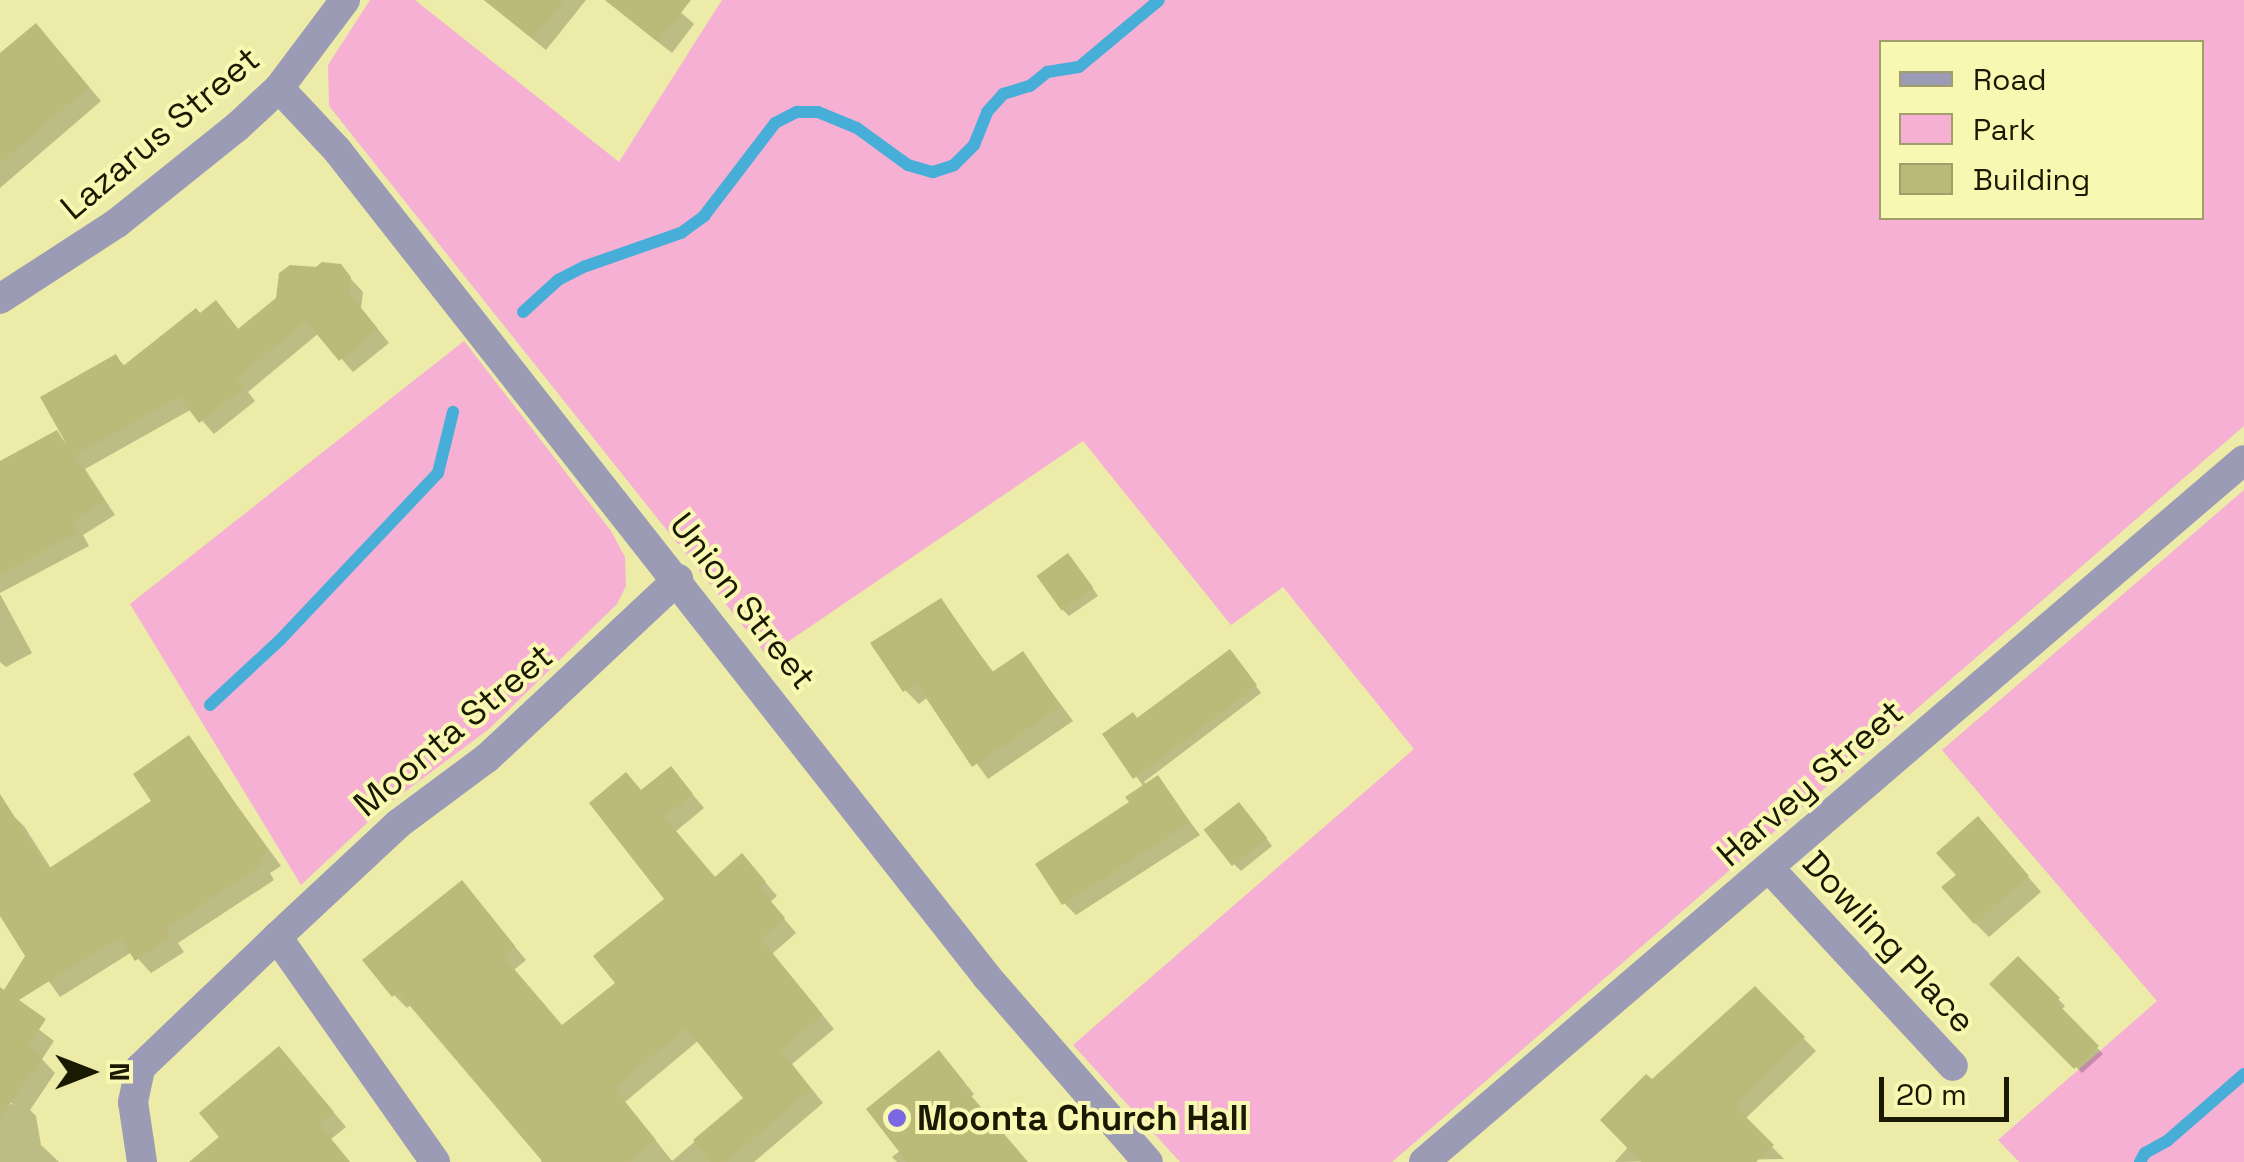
<!DOCTYPE html>
<style>
body{margin:0}
#map{position:relative;width:2244px;height:1162px;overflow:hidden;background:#eceba7;font-family:"Space Grotesk",sans-serif}
div>[style]{position:absolute}
.green>*{inset:0;background:#f6b0d4}
.shadow>*{inset:0;background:#0003}
.stream>*{height:12px;margin:-6px;padding:0 6px;transform-origin:6px;border-radius:6px;background:#46aed7}
.building>*{inset:0;background:#bcba78;transform-origin:0 0}
.street>*{height:30px;margin:-15px;padding:0 15px;transform-origin:15px;border-radius:15px;background:#9c9bb6}
.dots>*{width:28px;height:28px;translate:-50% -50%;box-sizing:border-box;border:5px solid #f9f8b3;border-radius:50%}
span{translate:-50% -50%;white-space:nowrap;text-align:center;line-height:1.15;-webkit-text-stroke:8px #f9f8b3;paint-order:stroke}
.street-label{font-size:35px;color:#1a1901}
.poi-label{font-size:35px;color:#1a1901;font-weight:700}
.left{translate:0 -50%;text-align:left}
.legend{position:absolute;left:1879px;top:40px;width:325px;height:180px;box-sizing:border-box;background:#f9f8b3;border:2px solid #a09f6c;margin:0;padding:12px 18px;list-style:none;font-size:30px;color:#1a1901}
.legend li{display:flex;align-items:center;gap:20px;height:50px}
.legend b{width:50px;border:2px solid #a09f6c}
.north{position:absolute;left:40px;top:1022px;width:100px;height:100px;-webkit-text-stroke:8px #f9f8b3;paint-order:stroke;rotate:90deg;font-size:28px;font-weight:700;line-height:40px;text-align:center;color:#1a1901}
.north::after{content:'';display:block;margin:auto;width:35px;height:45px;background:#1a1901;clip-path:polygon(50% 0,100% 100%,50% 72%,0 100%)}
.scale{position:absolute;left:1879px;top:1077px;width:130px;height:45px;box-sizing:border-box;border:5px solid #1a1901;border-top:0;padding-left:12px;font-size:30px;line-height:35px;white-space:nowrap;color:#1a1901;-webkit-text-stroke:8px #f9f8b3;paint-order:stroke}
</style>
<div id="map">
<div class="green">
<i style="clip-path:polygon(evenodd,370px 0,415px 0,619px 162px,722px 0,2244px 0,2244px 426px,1392px 1162px,1180px 1162px,1073px 1045px,1414px 749px,1283px 587px,1231px 625px,1083px 441px,767px 656px,329px 106px,328px 65px,370px 0,1882px 42px,2202px 42px,2202px 218px,1882px 218px,1882px 42px)"></i>
<i style="clip-path:polygon(464px 341px,611px 531px,625px 557px,626px 586px,617px 604px,489px 729px,383px 808px,301px 885px,130px 604px)"></i>
<i style="clip-path:polygon(2244px 490px,2244px 1162px,2019px 1162px,1998px 1140px,2157px 1001px,1942px 750px)"></i>
</div>
<div class="shadow">
<i style="clip-path:polygon(484px 0,586px 0,546px 50px)"></i>
<i style="clip-path:polygon(605px 0,667px 0,694px 24px,672px 53px)"></i>
<i style="clip-path:polygon(49px 40px,101px 101px,0 188px,0 57px)"></i>
<i style="clip-path:polygon(340px 267px,363px 292px,361px 308px,389px 343px,353px 372px,319px 333px,248px 392px,255px 401px,214px 434px,192px 409px,85px 469px,115px 515px,83px 535px,89px 546px,0 593px,0 464px,56px 433px,69px 446px,116px 357px,126px 367px,216px 303px,240px 331px)"></i>
<i style="clip-path:polygon(1075px 563px,1098px 596px,1069px 616px,1063px 610px)"></i>
<i style="clip-path:polygon(0 594px,32px 653px,6px 667px,0 662px)"></i>
<i style="clip-path:polygon(940px 601px,994px 673px,1023px 654px,1073px 721px,988px 779px,928px 697px,919px 704px,905px 690px)"></i>
<i style="clip-path:polygon(1236px 658px,1261px 693px,1144px 782px,1147px 785px,1157px 778px,1200px 835px,1076px 915px,1064px 903px,1144px 787px,1105px 734px,1138px 720px)"></i>
<i style="clip-path:polygon(188px 738px,281px 866px,270px 873px,274px 880px,178px 943px,184px 952px,151px 973px,132px 952px,60px 997px,0 912px,0 818px,9px 812px,24px 826px,52px 870px,154px 801px)"></i>
<i style="clip-path:polygon(evenodd,683px 783px,704px 808px,675px 832px,716px 879px,754px 869px,777px 896px,770px 902px,796px 933px,772px 954px,834px 1029px,792px 1064px,823px 1103px,754px 1162px,541px 1162px,542px 1157px,412px 1004px,407px 1008px,394px 995px,462px 883px,526px 960px,514px 970px,563px 1027px,619px 984px,668px 900px,642px 793px,683px 783px,699px 1040px,746px 1098px,672px 1161px,625px 1102px,699px 1040px)"></i>
<i style="clip-path:polygon(1246px 812px,1272px 846px,1241px 871px,1234px 864px)"></i>
<i style="clip-path:polygon(1992px 834px,2041px 892px,1989px 937px,1975px 923px,1959px 875px)"></i>
<i style="clip-path:polygon(2018px 959px,2065px 1006px,2061px 1010px,2103px 1054px,2082px 1073px,1993px 984px)"></i>
<i style="clip-path:polygon(1755px 989px,1816px 1051px,1745px 1119px,1784px 1159px,1615px 1162px,1629px 1146px,1652px 1083px)"></i>
<i style="clip-path:polygon(0 1000px,54px 1041px,42px 1059px,55px 1073px,30px 1110px,36px 1116px,41px 1145px,59px 1162px,0 1162px,0 1106px,13px 1104px,0 1095px)"></i>
<i style="clip-path:polygon(949px 1063px,974px 1094px,971px 1097px,1021px 1162px,897px 1162px,892px 1157px,901px 1150px)"></i>
<i style="clip-path:polygon(293px 1064px,346px 1127px,331px 1139px,350px 1162px,219px 1162px,222px 1137px)"></i>
</div>
<div class="stream">
<i style="left:523px;top:312px;width:47px;rotate:-42.4deg"></i>
<i style="left:558px;top:280px;width:31px;rotate:-27deg"></i>
<i style="left:586px;top:266px;width:101px;rotate:-19.2deg"></i>
<i style="left:681px;top:233px;width:29px;rotate:-36deg"></i>
<i style="left:704px;top:216px;width:117px;rotate:-52.6deg"></i>
<i style="left:775px;top:123px;width:25px;rotate:-27deg"></i>
<i style="left:797px;top:112px;width:21px"></i>
<i style="left:818px;top:112px;width:42px;rotate:22.3deg"></i>
<i style="left:857px;top:128px;width:63px;rotate:36deg"></i>
<i style="left:908px;top:165px;width:26px;rotate:16deg"></i>
<i style="left:933px;top:172px;width:22px;rotate:-18deg"></i>
<i style="left:954px;top:165px;width:28px;rotate:-45deg"></i>
<i style="left:974px;top:145px;width:35px;rotate:-68deg"></i>
<i style="left:987px;top:112px;width:24px;rotate:-48deg"></i>
<i style="left:1003px;top:94px;width:28px;rotate:-17deg"></i>
<i style="left:1030px;top:86px;width:22px;rotate:-39deg"></i>
<i style="left:1047px;top:72px;width:32px;rotate:-9deg"></i>
<i style="left:1079px;top:67px;width:104px;rotate:-39.9deg"></i>
<i style="left:210px;top:705px;width:96px;rotate:-42.9deg"></i>
<i style="left:280px;top:640px;width:230px;rotate:-46.6deg"></i>
<i style="left:438px;top:473px;width:63px;rotate:-76.2deg"></i>
<i style="left:2140px;top:1162px;width:10px;rotate:-61deg"></i>
<i style="left:2145px;top:1153px;width:25px;rotate:-29deg"></i>
<i style="left:2167px;top:1141px;width:102px;rotate:-41deg"></i>
</div>
<div class="building">
<i style="clip-path:polygon(484px 0,564px 0,533px 39px)"></i>
<i style="clip-path:polygon(605px 0,691px 0,658px 42px)"></i>
<i style="clip-path:polygon(36px 23px,89px 87px,0 163px,0 53px)"></i>
<i style="clip-path:polygon(322px 262px,341px 264px,351px 277px,349px 293px,378px 329px,339px 361px,306px 321px,237px 378px,244px 387px,199px 423px,179px 396px,74px 456px,104px 501px,72px 522px,78px 532px,0 574px,0 461px,57px 430px,72px 454px,40px 397px,116px 354px,123px 366px,196px 308px,200px 313px,216px 300px,238px 329px,276px 298px,279px 273px,290px 265px,316px 267px)"></i>
<i style="left:1068px;top:553px;width:43px;height:39px;rotate:54deg"></i>
<i style="clip-path:polygon(941px 598px,992px 672px,1023px 651px,1061px 706px,972px 767px,916px 683px,903px 692px,870px 643px)"></i>
<i style="clip-path:polygon(1230px 649px,1257px 685px,1133px 779px,1102px 734px,1133px 712px,1137px 718px)"></i>
<i style="clip-path:polygon(189px 735px,268px 851px,258px 858px,262px 865px,166px 928px,171px 937px,135px 961px,120px 937px,19px 1000px,46px 1019px,28px 1046px,43px 1057px,0 1118px,0 987px,4px 990px,25px 956px,0 916px,0 794px,48px 869px,151px 801px,133px 774px)"></i>
<i style="clip-path:polygon(671px 766px,693px 794px,664px 817px,715px 877px,742px 853px,766px 882px,759px 887px,785px 918px,761px 939px,823px 1015px,780px 1050px,811px 1089px,726px 1162px,710px 1162px,693px 1140px,743px 1098px,686px 1028px,614px 1088px,656px 1140px,630px 1162px,543px 1162px,398px 992px,392px 997px,362px 960px,462px 880px,515px 946px,503px 956px,562px 1025px,615px 983px,593px 956px,664px 899px,589px 803px,626px 772px,641px 790px)"></i>
<i style="clip-path:polygon(1158px 775px,1190px 822px,1062px 905px,1035px 864px,1129px 802px,1125px 797px)"></i>
<i style="left:1239px;top:802px;width:46px;height:45px;rotate:52deg"></i>
<i style="clip-path:polygon(1978px 816px,2029px 876px,1974px 924px,1941px 887px,1956px 875px,1936px 853px)"></i>
<i style="clip-path:polygon(2018px 956px,2060px 998px,2056px 1002px,2099px 1046px,2074px 1069px,1989px 984px)"></i>
<i style="clip-path:polygon(1755px 986px,1805px 1037px,1734px 1105px,1774px 1145px,1756px 1162px,1641px 1162px,1600px 1120px,1646px 1074px,1652px 1079px)"></i>
<i style="clip-path:polygon(279px 1046px,334px 1112px,319px 1124px,350px 1162px,189px 1162px,219px 1137px,199px 1113px)"></i>
<i style="clip-path:polygon(939px 1050px,965px 1083px,962px 1085px,1028px 1162px,907px 1162px,866px 1109px)"></i>
</div>
<div class="street">
<i style="left:279px;top:88px;width:85px;rotate:46.9deg"></i>
<i style="left:337px;top:150px;width:1052px;rotate:51.83deg"></i>
<i style="left:987px;top:977px;width:245px;rotate:49deg"></i>
<i style="left:0;top:299px;width:140px;rotate:-33deg"></i>
<i style="left:117px;top:223px;width:154px;rotate:-38.7deg"></i>
<i style="left:237px;top:127px;width:57px;rotate:-42.9deg"></i>
<i style="left:279px;top:88px;width:110px;rotate:-53.1deg"></i>
<i style="left:1769px;top:868px;width:270px;rotate:47.1deg"></i>
<i style="left:277px;top:937px;width:166px;rotate:-43deg"></i>
<i style="left:398px;top:824px;width:111px;rotate:-36.6deg"></i>
<i style="left:487px;top:758px;width:262px;rotate:-43.1deg"></i>
<i style="left:142px;top:1162px;width:61px;rotate:-98.5deg"></i>
<i style="left:133px;top:1102px;width:35px;rotate:-78deg"></i>
<i style="left:140px;top:1068px;width:190px;rotate:-43.7deg"></i>
<i style="left:277px;top:937px;width:275px;rotate:54.9deg"></i>
<i style="left:1424px;top:1162px;width:1079px;rotate:-40.57deg"></i>
</div>
<div class="dots">
<i style="left:897px;top:1118px;background:#7c67e3"></i>
</div>
<div class="street-label">
<span style="left:160px;top:133px;rotate:-40deg">Lazarus Street</span>
<span style="left:743px;top:601px;rotate:52deg">Union Street</span>
<span style="left:453px;top:730px;rotate:-40deg">Moonta Street</span>
<span style="left:1810px;top:783px;rotate:-41deg">Harvey Street</span>
<span style="left:1889px;top:942px;rotate:47deg">Dowling Place</span>
</div>
<div class="poi-label">
<span class="left" style="left:917px;top:1118px">Moonta Church Hall</span>
</div>
<ul class="legend">
<li><b style="height:12px;background:#9c9bb6"></b>Road</li>
<li><b style="height:28px;background:#f6b0d4"></b>Park</li>
<li><b style="height:28px;background:#bcba78"></b>Building</li>
</ul>
<div class="north">N</div>
<div class="scale">20 m</div>
</div>
